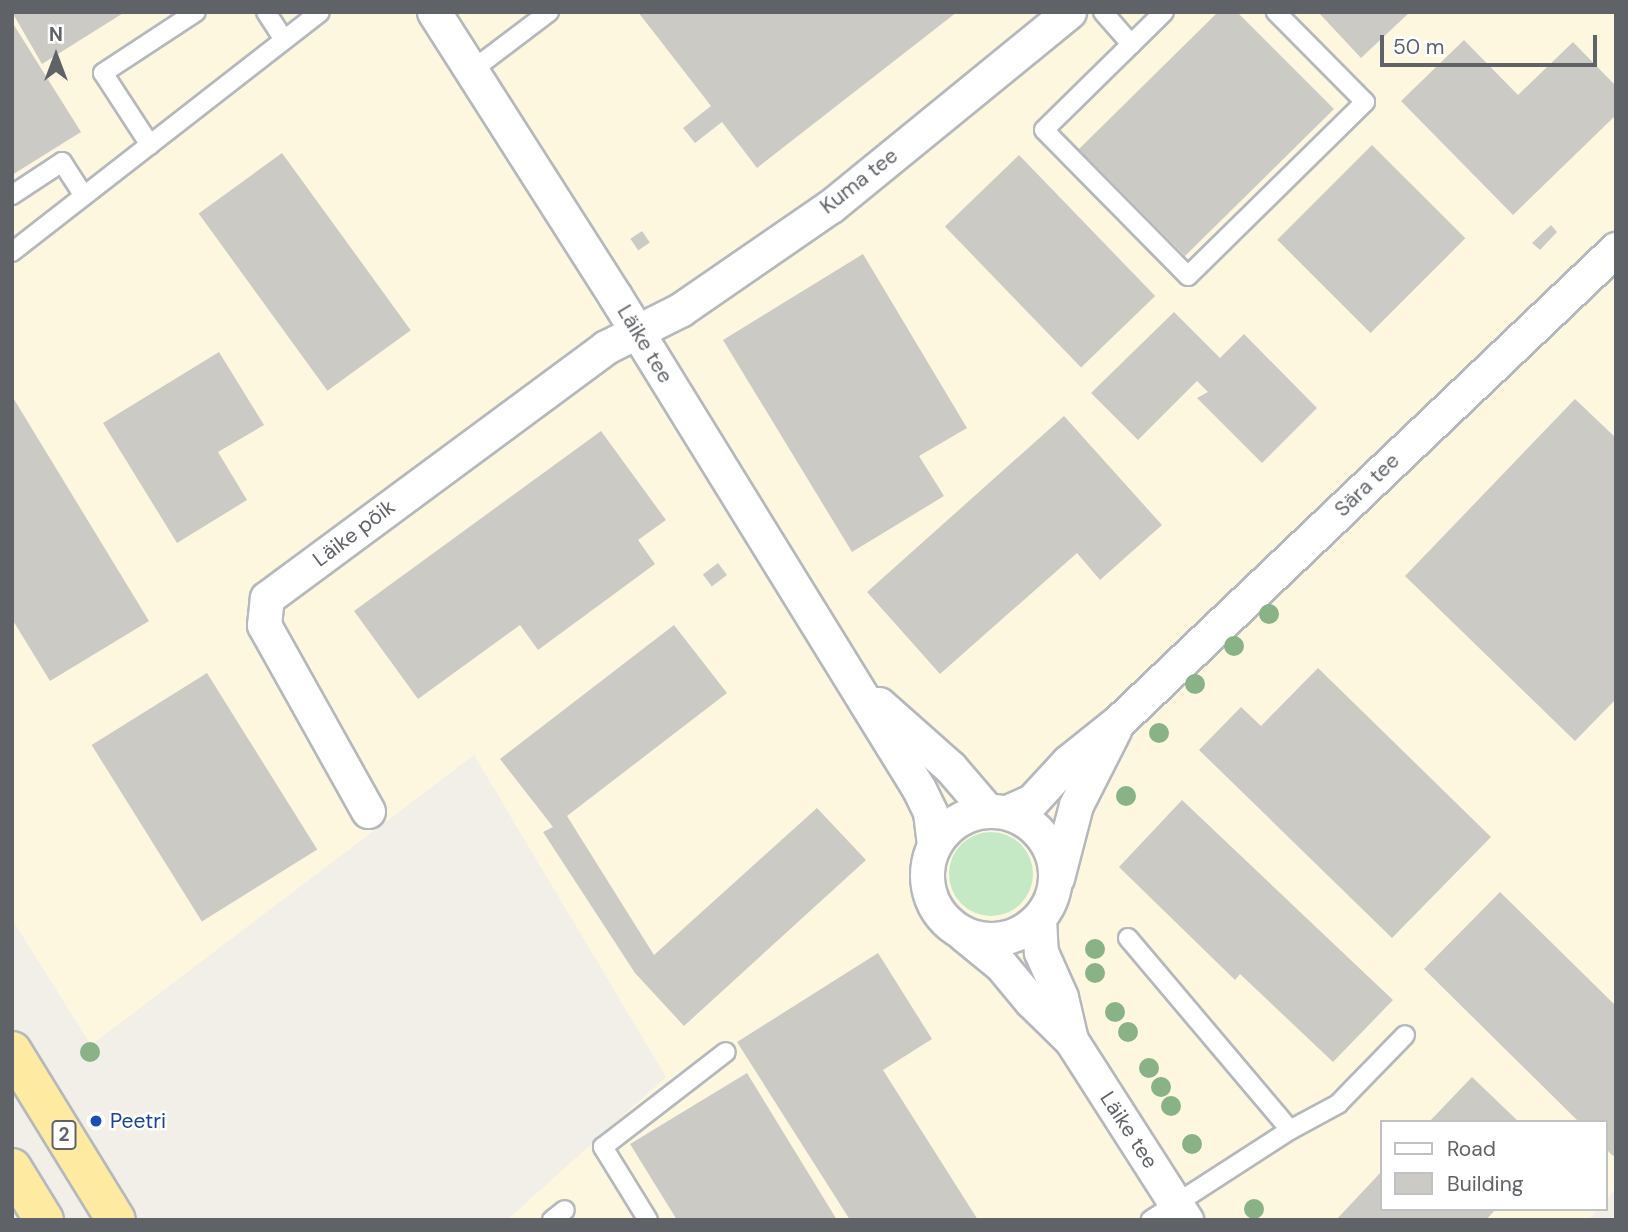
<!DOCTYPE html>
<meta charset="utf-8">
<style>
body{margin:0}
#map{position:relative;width:1628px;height:1232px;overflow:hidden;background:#f1efe8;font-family:"DM Sans",sans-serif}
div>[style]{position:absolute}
.commercial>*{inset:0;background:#fef7e0}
.green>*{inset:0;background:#c5e8c5}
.round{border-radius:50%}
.building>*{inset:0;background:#cccac5;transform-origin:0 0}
.roads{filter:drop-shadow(2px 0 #b5b8bc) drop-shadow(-2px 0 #b5b8bc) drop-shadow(0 2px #b5b8bc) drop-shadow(0 -2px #b5b8bc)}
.service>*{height:18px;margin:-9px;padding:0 9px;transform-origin:9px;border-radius:9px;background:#fff}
.minor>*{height:33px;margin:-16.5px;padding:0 16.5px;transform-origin:16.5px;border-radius:16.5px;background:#fff}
.minor>.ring{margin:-16.5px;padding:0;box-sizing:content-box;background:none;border:33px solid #fff;border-radius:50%}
.trunk>*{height:38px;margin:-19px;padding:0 19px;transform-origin:19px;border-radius:19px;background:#feeaa1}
.trees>*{width:20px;height:20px;margin:-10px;border-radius:50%;background:#89b387}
.dots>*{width:19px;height:19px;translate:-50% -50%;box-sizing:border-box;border:4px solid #fff;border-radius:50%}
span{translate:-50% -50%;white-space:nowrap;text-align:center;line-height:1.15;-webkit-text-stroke:5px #fff;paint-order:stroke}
.shield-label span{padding:2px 5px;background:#fff;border:2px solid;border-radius:5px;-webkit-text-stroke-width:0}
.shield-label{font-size:19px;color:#5f6368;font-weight:700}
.street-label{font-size:21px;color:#5f6368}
.transit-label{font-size:21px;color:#164399}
.left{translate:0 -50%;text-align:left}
.frame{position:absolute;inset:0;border:14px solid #5f6368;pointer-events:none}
.legend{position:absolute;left:1380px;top:1120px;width:228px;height:91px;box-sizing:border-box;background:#fff;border:2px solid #bfc1c3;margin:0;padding:9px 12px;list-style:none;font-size:21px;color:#5f6368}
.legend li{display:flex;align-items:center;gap:14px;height:35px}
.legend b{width:35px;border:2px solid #bfc1c3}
.north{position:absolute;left:21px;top:21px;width:70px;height:70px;-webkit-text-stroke:5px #fff;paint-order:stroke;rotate:0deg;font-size:19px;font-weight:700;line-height:28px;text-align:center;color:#5f6368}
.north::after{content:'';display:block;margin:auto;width:24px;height:32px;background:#5f6368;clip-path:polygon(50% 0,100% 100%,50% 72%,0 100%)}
.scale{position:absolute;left:1380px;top:35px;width:217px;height:32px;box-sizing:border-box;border:4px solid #5f6368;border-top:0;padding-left:9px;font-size:21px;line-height:24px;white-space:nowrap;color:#5f6368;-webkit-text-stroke:5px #fff;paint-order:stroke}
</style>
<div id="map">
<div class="commercial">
<i style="clip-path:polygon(12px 12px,1616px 12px,1616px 1189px,1605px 1201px,1605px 1122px,1381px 1122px,1381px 1209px,1598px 1209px,1588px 1220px,507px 1220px,666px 1077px,474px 755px,91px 1045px,12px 919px)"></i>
</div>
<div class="green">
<i class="round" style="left:949px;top:832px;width:84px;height:84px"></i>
</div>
<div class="building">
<i style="clip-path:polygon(12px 12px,125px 12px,42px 64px)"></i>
<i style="clip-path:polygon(638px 12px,957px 12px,757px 168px,722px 122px,695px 143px,683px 128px,711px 106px)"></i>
<i style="clip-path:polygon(1218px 12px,1237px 12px,1334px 109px,1185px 256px,1079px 149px)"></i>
<i style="clip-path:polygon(1318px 12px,1410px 12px,1361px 58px)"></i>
<i style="clip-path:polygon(12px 22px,81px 132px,12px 175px)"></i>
<i style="clip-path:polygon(1464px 40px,1518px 95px,1573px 42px,1616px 86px,1616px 115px,1513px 215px,1401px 101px)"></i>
<i style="left:1372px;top:145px;width:132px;height:134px;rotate:45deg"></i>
<i style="left:282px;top:153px;width:219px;height:103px;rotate:54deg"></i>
<i style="left:1019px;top:155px;width:196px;height:103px;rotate:46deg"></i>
<i style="clip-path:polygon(1551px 225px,1557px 232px,1540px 250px,1532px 243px)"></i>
<i style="left:642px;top:231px;width:14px;height:14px;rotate:56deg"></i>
<i style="clip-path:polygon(863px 254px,967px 428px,919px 456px,944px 496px,852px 552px,723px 340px)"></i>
<i style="clip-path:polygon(1174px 312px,1220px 358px,1244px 334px,1317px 408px,1262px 463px,1197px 398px,1208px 392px,1197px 381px,1138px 440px,1091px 393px)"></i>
<i style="clip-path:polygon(219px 352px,264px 425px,218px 452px,247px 500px,177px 543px,103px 423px)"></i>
<i style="clip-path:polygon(12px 396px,149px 621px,50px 681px,12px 619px)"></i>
<i style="clip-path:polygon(1575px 399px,1616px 438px,1616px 699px,1575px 741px,1405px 576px)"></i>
<i style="clip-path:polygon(1064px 416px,1162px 525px,1100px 580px,1077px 553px,940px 674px,867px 592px)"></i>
<i style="clip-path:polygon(601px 431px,666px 520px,638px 540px,655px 564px,538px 650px,520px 625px,418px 699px,354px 611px)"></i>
<i style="left:718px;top:563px;width:15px;height:19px;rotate:53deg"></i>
<i style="clip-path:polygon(674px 625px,727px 693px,567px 816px,654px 955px,817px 808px,866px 860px,684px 1026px,635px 973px,543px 832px,553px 827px,500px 759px)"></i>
<i style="clip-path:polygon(1318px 668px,1491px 837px,1392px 938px,1199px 750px,1241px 707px,1261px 726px)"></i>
<i style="left:207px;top:673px;width:208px;height:136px;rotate:58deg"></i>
<i style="clip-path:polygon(1182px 800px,1393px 1000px,1333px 1062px,1240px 974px,1235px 980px,1119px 867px)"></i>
<i style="clip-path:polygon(1500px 892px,1616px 1006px,1616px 1153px,1613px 1156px,1605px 1148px,1605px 1122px,1579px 1122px,1424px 969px)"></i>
<i style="clip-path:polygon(878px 953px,932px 1039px,883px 1070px,978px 1220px,850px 1220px,737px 1042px)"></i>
<i style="clip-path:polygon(747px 1073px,837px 1220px,677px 1220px,630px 1144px)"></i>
<i style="clip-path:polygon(1472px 1077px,1519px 1122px,1429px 1122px)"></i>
<i style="clip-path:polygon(1381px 1172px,1381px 1209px,1496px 1209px,1486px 1220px,1336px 1220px)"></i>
</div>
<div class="roads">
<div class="service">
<i style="left:266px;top:12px;width:33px;rotate:57deg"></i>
<i style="left:1103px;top:12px;width:43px;rotate:48.8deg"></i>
<i style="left:1164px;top:12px;width:168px;rotate:135.5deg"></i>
<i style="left:1044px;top:130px;width:205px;rotate:45.4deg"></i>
<i style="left:1188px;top:276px;width:248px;rotate:-44.5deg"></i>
<i style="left:1365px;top:102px;width:127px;rotate:-134.7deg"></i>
<i style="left:471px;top:71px;width:98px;rotate:-37.1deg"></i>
<i style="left:150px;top:145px;width:86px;rotate:-123.1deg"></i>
<i style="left:103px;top:73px;width:111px;rotate:-33.3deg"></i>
<i style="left:12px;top:195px;width:60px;rotate:-33.4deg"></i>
<i style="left:62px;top:162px;width:40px;rotate:57.1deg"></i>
<i style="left:12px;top:252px;width:390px;rotate:-37.9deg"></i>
<i style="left:1128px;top:938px;width:251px;rotate:49.8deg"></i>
<i style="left:1290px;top:1130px;width:166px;rotate:147.1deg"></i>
<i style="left:1290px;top:1130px;width:55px;rotate:-28.4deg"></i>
<i style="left:1338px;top:1104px;width:96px;rotate:-45.8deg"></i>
<i style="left:552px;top:1220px;width:16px;rotate:-38deg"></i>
<i style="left:648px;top:1220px;width:86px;rotate:-121.7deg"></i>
<i style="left:603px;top:1147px;width:155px;rotate:-37.7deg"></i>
</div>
<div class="minor">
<i style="left:434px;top:12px;width:337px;rotate:57.5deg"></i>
<i style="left:615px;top:296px;width:579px;rotate:58.34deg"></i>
<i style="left:919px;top:789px;width:25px;rotate:64deg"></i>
<i style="left:930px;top:812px;width:31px;rotate:83deg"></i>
<i style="left:879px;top:704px;width:95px;rotate:41.6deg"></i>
<i style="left:950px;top:767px;width:57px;rotate:49.3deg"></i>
<i class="ring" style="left:927px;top:811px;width:95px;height:95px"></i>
<i style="left:368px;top:811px;width:213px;rotate:-119.2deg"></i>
<i style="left:264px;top:625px;width:27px;rotate:-84deg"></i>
<i style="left:267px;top:598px;width:422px;rotate:-36.5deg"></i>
<i style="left:606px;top:347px;width:83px;rotate:-26.6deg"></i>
<i style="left:680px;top:310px;width:183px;rotate:-34.6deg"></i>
<i style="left:831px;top:206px;width:307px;rotate:-39.2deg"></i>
<i style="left:1007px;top:812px;width:27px;rotate:-24deg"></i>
<i style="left:1032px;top:801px;width:53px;rotate:-47.3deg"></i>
<i style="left:1068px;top:762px;width:64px;rotate:-38.7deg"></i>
<i style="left:1118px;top:722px;width:687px;rotate:-43.53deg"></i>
<i style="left:1057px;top:878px;width:75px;rotate:-75.4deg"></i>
<i style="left:1076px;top:805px;width:84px;rotate:-63.1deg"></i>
<i style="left:1039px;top:918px;width:34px;rotate:87deg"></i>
<i style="left:1041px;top:952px;width:49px;rotate:66deg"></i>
<i style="left:1061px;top:997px;width:44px;rotate:76.9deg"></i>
<i style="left:963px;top:934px;width:49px;rotate:39.2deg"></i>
<i style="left:1001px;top:965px;width:47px;rotate:50.2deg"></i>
<i style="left:1031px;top:1001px;width:56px;rotate:44.3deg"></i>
<i style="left:1071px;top:1040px;width:214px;rotate:57.4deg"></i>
</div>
<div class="trunk">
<i style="left:12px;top:1051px;width:198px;rotate:58.4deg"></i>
<i style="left:12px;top:1168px;width:61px;rotate:58.4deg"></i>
</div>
</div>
<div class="trees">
<i style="left:1269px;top:614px"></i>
<i style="left:1234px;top:646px"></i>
<i style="left:1195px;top:684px"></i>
<i style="left:1159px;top:733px"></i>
<i style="left:1126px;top:796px"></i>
<i style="left:1095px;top:949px"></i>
<i style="left:1095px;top:973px"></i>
<i style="left:1115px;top:1012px"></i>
<i style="left:1128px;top:1032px"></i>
<i style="left:90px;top:1052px"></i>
<i style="left:1149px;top:1068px"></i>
<i style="left:1161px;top:1087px"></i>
<i style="left:1171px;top:1106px"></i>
<i style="left:1192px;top:1144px"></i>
<i style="left:1254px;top:1209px"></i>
</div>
<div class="dots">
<i style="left:96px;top:1121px;background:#1a4fb4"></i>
</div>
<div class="shield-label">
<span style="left:64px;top:1135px">2</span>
</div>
<div class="street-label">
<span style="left:859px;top:181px;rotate:-38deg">Kuma tee</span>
<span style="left:645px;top:344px;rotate:59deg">Läike tee</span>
<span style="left:1367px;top:485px;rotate:-44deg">Sära tee</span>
<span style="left:354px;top:533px;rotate:-37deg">Läike põik</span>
<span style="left:1129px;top:1130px;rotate:57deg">Läike tee</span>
</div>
<div class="transit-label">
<span class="left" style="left:110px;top:1121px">Peetri</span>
</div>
<div class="frame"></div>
<ul class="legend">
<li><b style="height:9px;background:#fff"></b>Road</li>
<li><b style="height:19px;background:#cccac5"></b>Building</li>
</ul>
<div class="north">N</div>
<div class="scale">50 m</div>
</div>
